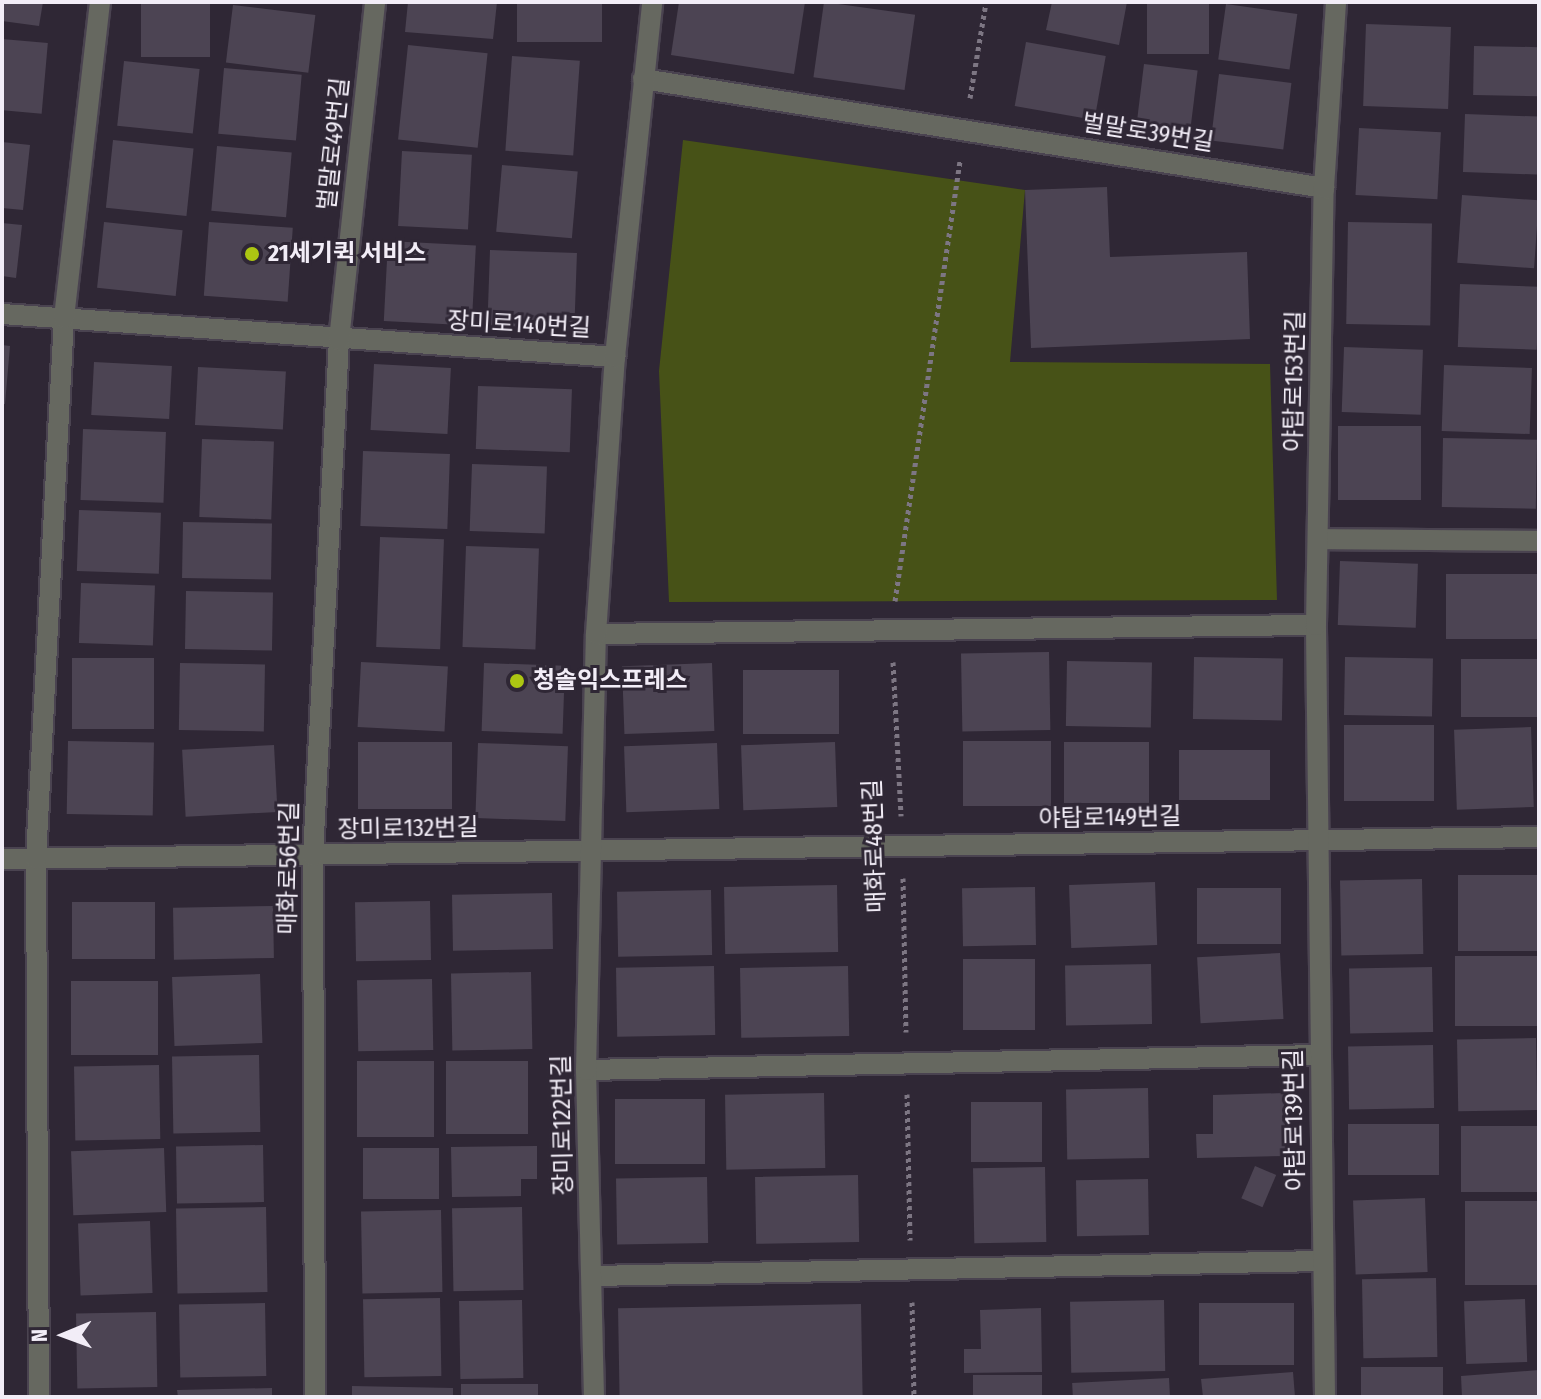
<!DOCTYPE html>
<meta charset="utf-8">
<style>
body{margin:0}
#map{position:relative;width:1541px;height:1399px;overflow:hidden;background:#2f2735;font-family:"Fira Sans Condensed","Noto Sans KR",sans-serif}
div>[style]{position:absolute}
.green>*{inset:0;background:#475217}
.building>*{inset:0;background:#4c4453;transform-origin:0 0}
.path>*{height:5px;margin-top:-2.5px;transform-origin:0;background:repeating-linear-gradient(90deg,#7d7683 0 4px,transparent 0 8px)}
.roads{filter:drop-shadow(2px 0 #4a4350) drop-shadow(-2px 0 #4a4350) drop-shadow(0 2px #4a4350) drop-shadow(0 -2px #4a4350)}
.street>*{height:20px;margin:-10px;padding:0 10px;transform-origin:10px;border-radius:10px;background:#666860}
.dots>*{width:22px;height:22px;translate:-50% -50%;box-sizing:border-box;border:4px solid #2f2735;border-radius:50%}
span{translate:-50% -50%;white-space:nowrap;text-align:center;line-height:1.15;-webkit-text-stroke:6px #2f2735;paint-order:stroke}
.street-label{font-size:24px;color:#f2edf7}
.poi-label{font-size:24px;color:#f2edf7;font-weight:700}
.left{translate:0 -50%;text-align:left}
.frame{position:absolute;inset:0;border:4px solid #f2edf7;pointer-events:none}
.north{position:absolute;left:24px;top:1295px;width:80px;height:80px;-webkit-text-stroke:6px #2f2735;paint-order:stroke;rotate:269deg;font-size:22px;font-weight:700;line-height:32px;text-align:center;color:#f2edf7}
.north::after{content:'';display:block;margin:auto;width:28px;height:36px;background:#f2edf7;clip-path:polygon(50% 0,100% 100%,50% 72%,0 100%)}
</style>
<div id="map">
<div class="green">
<i style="clip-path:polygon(683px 140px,1025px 190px,1010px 362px,1270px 364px,1277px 600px,669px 602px,659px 371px)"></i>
</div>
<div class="building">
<i style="clip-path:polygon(2px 2px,43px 2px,39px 26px,2px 21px)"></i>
<i style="left:141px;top:2px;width:69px;height:55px"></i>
<i style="clip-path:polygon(408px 2px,497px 2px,493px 39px,405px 32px)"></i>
<i style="left:517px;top:2px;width:85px;height:40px"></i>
<i style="clip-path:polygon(679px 2px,805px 2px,794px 74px,671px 55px)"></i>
<i style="left:824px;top:2px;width:92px;height:76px;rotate:8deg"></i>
<i style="clip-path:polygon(1052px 2px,1127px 2px,1119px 45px,1046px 30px)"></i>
<i style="left:1147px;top:2px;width:62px;height:52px"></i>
<i style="left:1226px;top:4px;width:72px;height:56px;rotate:8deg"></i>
<i style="left:233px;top:5px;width:83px;height:58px;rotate:7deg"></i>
<i style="left:1366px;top:24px;width:85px;height:82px;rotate:2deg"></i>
<i style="left:2px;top:39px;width:46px;height:71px;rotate:5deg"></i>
<i style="left:1026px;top:42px;width:81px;height:65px;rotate:10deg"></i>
<i style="left:408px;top:45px;width:80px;height:95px;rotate:6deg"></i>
<i style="left:1474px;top:46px;width:65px;height:49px;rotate:1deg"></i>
<i style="left:512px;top:56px;width:68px;height:95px;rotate:4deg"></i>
<i style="left:124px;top:61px;width:76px;height:65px;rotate:6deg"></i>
<i style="left:1144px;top:64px;width:54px;height:64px;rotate:7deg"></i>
<i style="left:224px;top:68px;width:78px;height:66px;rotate:5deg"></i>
<i style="left:1219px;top:74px;width:73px;height:67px;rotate:7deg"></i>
<i style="left:1465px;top:114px;width:74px;height:58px;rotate:2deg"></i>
<i style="left:1359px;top:128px;width:82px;height:67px;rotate:3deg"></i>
<i style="left:113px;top:140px;width:81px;height:68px;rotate:6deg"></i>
<i style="clip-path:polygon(2px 142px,30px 145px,23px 210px,2px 208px)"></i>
<i style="left:217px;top:146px;width:75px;height:65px;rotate:5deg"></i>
<i style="left:402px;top:151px;width:70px;height:75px;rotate:3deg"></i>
<i style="left:502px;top:165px;width:76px;height:67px;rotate:5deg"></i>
<i style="clip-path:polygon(1107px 187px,1110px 257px,1247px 252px,1250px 339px,1031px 348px,1025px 190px)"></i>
<i style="left:1462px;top:195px;width:77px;height:68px;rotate:4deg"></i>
<i style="left:104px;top:222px;width:79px;height:66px;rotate:6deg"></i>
<i style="left:209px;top:222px;width:84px;height:74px;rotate:4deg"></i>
<i style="left:1348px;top:222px;width:84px;height:102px;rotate:1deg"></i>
<i style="clip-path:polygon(2px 223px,22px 225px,16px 278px,2px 276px)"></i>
<i style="left:388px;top:241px;width:88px;height:80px;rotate:3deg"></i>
<i style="left:490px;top:250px;width:87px;height:76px;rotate:2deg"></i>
<i style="left:1460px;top:284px;width:79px;height:63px;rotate:2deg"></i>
<i style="clip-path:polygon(2px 345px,10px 346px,5px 404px,2px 404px)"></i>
<i style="left:1344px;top:347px;width:79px;height:65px;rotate:2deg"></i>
<i style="left:94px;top:362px;width:78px;height:53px;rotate:3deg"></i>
<i style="left:374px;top:364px;width:77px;height:66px;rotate:3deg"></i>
<i style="left:1444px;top:365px;width:88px;height:66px;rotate:2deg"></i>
<i style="left:198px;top:367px;width:88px;height:58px;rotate:3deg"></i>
<i style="left:478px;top:386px;width:94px;height:63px;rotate:2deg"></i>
<i style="left:1338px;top:426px;width:83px;height:74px"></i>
<i style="left:83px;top:429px;width:83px;height:71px;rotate:2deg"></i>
<i style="left:1443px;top:438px;width:94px;height:69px;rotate:1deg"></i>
<i style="left:202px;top:439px;width:72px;height:78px;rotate:2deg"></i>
<i style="left:363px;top:451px;width:87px;height:75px;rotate:2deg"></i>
<i style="left:472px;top:464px;width:75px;height:67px;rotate:2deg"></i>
<i style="left:79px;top:510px;width:82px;height:61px;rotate:2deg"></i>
<i style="left:183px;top:522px;width:89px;height:56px;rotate:1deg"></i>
<i style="left:380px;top:537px;width:64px;height:110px;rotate:2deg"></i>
<i style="left:466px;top:546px;width:73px;height:101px;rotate:2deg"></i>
<i style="left:1340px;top:561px;width:78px;height:64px;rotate:2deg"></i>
<i style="left:1446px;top:574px;width:93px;height:65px"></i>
<i style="left:81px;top:583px;width:74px;height:60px;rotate:2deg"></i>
<i style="left:186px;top:591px;width:87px;height:58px;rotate:1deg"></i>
<i style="left:1049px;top:652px;width:78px;height:88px;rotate:89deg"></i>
<i style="left:1194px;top:657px;width:89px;height:62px;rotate:1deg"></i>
<i style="left:1345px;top:657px;width:88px;height:58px;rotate:1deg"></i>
<i style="left:72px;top:658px;width:82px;height:71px"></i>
<i style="left:1461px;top:659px;width:78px;height:58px"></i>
<i style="left:1067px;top:661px;width:85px;height:65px;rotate:1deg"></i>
<i style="left:361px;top:662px;width:87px;height:65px;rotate:3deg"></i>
<i style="left:180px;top:663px;width:85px;height:67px;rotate:1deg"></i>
<i style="left:484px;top:663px;width:81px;height:68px;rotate:2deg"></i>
<i style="left:712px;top:663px;width:68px;height:90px;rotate:88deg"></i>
<i style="left:839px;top:670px;width:64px;height:96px;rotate:90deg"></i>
<i style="left:1434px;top:725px;width:76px;height:90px;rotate:90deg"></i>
<i style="left:1531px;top:727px;width:80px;height:77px;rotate:88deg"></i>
<i style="left:68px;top:741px;width:86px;height:73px;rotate:1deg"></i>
<i style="left:1051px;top:741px;width:65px;height:88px;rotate:90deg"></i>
<i style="left:358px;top:742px;width:94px;height:67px"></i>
<i style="left:835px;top:742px;width:65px;height:94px;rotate:88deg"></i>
<i style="left:1149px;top:742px;width:61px;height:85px;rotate:90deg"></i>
<i style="left:478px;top:743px;width:90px;height:75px;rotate:2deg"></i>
<i style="left:717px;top:743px;width:66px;height:93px;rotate:88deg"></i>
<i style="left:274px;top:745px;width:67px;height:92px;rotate:87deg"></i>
<i style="left:1270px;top:750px;width:50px;height:91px;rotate:90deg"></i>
<i style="left:1539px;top:875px;width:76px;height:81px;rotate:90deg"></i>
<i style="left:1422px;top:879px;width:75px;height:82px;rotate:89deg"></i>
<i style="left:1155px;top:882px;width:63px;height:86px;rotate:88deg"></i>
<i style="left:837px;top:885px;width:67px;height:113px;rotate:89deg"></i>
<i style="left:1035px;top:887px;width:58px;height:73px;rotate:89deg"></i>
<i style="left:1281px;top:888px;width:56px;height:84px;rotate:90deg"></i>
<i style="left:711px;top:890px;width:65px;height:94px;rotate:89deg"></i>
<i style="left:552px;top:893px;width:56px;height:100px;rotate:89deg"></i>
<i style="left:430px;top:901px;width:59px;height:75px;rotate:89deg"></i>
<i style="left:72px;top:902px;width:83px;height:57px"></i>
<i style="left:273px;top:906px;width:52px;height:100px;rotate:89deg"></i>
<i style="left:1280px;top:953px;width:66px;height:83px;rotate:87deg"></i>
<i style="left:1539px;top:956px;width:70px;height:84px;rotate:90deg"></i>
<i style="left:1035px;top:959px;width:71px;height:72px;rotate:90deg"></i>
<i style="left:1151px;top:964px;width:60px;height:86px;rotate:89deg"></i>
<i style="left:714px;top:966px;width:69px;height:98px;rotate:89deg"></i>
<i style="left:848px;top:966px;width:70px;height:108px;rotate:89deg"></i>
<i style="left:1432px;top:967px;width:65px;height:83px;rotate:89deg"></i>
<i style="left:531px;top:972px;width:77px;height:80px;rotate:89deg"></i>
<i style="left:260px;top:974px;width:69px;height:88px;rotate:88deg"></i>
<i style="left:432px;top:979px;width:71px;height:75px;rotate:89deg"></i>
<i style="left:71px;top:981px;width:87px;height:74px"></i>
<i style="left:1536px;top:1038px;width:72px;height:79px;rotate:89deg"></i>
<i style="left:1433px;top:1045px;width:63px;height:85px;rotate:89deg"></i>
<i style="left:259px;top:1055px;width:77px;height:87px;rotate:89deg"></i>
<i style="left:434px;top:1061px;width:76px;height:77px;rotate:90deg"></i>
<i style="left:528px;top:1061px;width:73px;height:82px;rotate:90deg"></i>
<i style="left:159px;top:1065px;width:74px;height:85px;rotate:89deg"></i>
<i style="left:1148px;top:1088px;width:70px;height:82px;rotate:89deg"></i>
<i style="left:824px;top:1093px;width:75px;height:99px;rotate:89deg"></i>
<i style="clip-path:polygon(1284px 1093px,1286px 1156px,1197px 1158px,1196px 1134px,1213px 1134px,1213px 1095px)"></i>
<i style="left:705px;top:1099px;width:65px;height:90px;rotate:90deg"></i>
<i style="left:1042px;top:1102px;width:60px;height:71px;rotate:90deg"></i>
<i style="left:1439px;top:1124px;width:51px;height:91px;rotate:90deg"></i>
<i style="left:1539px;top:1126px;width:66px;height:78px;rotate:90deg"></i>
<i style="left:263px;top:1145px;width:57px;height:87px;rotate:89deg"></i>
<i style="clip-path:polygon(537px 1146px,537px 1179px,521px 1179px,521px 1196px,452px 1197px,451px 1147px)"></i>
<i style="left:164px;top:1148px;width:64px;height:93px;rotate:88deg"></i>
<i style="left:439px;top:1148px;width:51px;height:76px;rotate:90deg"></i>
<i style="left:1255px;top:1166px;width:23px;height:35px;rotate:23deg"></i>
<i style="left:1045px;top:1167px;width:75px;height:72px;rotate:89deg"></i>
<i style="left:858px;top:1175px;width:67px;height:103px;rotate:89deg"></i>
<i style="left:707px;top:1177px;width:66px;height:91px;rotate:89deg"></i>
<i style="left:1148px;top:1179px;width:56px;height:72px;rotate:89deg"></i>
<i style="left:1425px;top:1198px;width:74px;height:72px;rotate:88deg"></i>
<i style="left:1539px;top:1201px;width:84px;height:74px;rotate:90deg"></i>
<i style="left:266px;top:1207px;width:85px;height:90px;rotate:89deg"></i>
<i style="left:522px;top:1207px;width:83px;height:70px;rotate:89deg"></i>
<i style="left:441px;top:1210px;width:82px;height:80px;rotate:89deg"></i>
<i style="left:150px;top:1221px;width:72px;height:72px;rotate:88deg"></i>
<i style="left:1436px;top:1278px;width:79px;height:74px;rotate:89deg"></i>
<i style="left:440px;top:1298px;width:78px;height:77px;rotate:89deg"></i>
<i style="left:1525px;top:1299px;width:63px;height:61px;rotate:88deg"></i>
<i style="left:522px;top:1300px;width:78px;height:63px;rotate:89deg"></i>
<i style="left:1164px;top:1300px;width:71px;height:94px;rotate:89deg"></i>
<i style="left:265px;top:1303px;width:73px;height:86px;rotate:89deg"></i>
<i style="left:1294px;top:1303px;width:62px;height:95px;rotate:90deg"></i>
<i style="left:861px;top:1304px;width:93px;height:243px;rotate:89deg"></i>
<i style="clip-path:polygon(1041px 1308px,1042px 1372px,964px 1373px,964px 1349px,981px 1349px,980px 1310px)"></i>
<i style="left:156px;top:1312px;width:75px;height:80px;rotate:89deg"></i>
<i style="left:1443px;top:1367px;width:30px;height:82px;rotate:90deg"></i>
<i style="clip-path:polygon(1539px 1370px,1539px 1397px,1462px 1397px,1461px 1376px)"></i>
<i style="clip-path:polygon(1293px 1372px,1295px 1397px,1203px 1397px,1201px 1379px)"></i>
<i style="left:1042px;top:1375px;width:22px;height:69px;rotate:90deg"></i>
<i style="left:1169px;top:1378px;width:19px;height:97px;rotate:87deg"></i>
<i style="left:538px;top:1384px;width:13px;height:77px;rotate:90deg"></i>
<i style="clip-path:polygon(352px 1386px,453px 1388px,453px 1397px,352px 1397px)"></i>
<i style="clip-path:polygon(272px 1388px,272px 1397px,178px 1397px,177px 1390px)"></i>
</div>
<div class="path">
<i style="left:970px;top:98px;width:97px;rotate:-80.5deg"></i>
<i style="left:895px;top:601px;width:446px;rotate:-81.6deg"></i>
<i style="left:893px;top:662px;width:154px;rotate:87deg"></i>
<i style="left:903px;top:878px;width:154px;rotate:88.9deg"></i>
<i style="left:907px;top:1094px;width:146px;rotate:88.8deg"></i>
<i style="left:912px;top:1302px;width:95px;rotate:88.8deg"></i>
</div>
<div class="roads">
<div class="street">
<i style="left:643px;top:79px;width:690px;rotate:9.09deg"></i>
<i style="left:2px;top:314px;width:615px;rotate:4.01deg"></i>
<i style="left:1318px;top:539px;width:221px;rotate:0.5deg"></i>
<i style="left:596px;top:634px;width:720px;rotate:-0.72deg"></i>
<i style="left:2px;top:859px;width:1537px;rotate:-0.82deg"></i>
<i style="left:586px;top:1070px;width:734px;rotate:-1.17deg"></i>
<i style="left:593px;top:1276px;width:730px;rotate:-1.18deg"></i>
<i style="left:39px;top:1397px;width:538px;rotate:-90.32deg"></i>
<i style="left:36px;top:859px;width:542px;rotate:-87.04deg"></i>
<i style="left:64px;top:318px;width:318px;rotate:-83.5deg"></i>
<i style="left:315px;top:1397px;width:541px;rotate:-90.21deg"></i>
<i style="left:313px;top:856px;width:517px;rotate:-87.12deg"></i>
<i style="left:339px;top:340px;width:340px;rotate:-83.9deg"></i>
<i style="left:594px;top:1397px;width:327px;rotate:-91.4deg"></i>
<i style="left:586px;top:1070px;width:436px;rotate:-88.7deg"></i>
<i style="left:596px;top:634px;width:278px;rotate:-86.1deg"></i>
<i style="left:615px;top:357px;width:357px;rotate:-84deg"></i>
<i style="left:1325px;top:1397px;width:772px;rotate:-90.67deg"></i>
<i style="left:1316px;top:625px;width:437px;rotate:-89deg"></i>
<i style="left:1324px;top:188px;width:186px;rotate:-86.3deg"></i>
</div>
</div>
<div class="dots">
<i style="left:252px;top:254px;background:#acc612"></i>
<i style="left:517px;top:681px;background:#acc612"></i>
</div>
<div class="street-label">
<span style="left:1148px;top:133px;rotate:9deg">벌말로39번길</span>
<span style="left:334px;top:144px;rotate:-84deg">벌말로49번길</span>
<span style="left:519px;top:325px;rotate:3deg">장미로140번길</span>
<span style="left:1295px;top:381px;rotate:-89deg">야탑로153번길</span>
<span style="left:1110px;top:818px;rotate:-1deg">야탑로149번길</span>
<span style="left:408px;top:829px;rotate:-1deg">장미로132번길</span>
<span style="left:875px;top:846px;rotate:-92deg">매화로48번길</span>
<span style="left:289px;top:868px;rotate:-89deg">매화로56번길</span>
<span style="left:1295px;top:1120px;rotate:-91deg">야탑로139번길</span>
<span style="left:563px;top:1125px;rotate:-91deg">장미로122번길</span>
</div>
<div class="poi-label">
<span class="left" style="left:268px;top:254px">21세기퀵 서비스</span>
<span class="left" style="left:533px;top:681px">청솔익스프레스</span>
</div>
<div class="frame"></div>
<div class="north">N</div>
</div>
